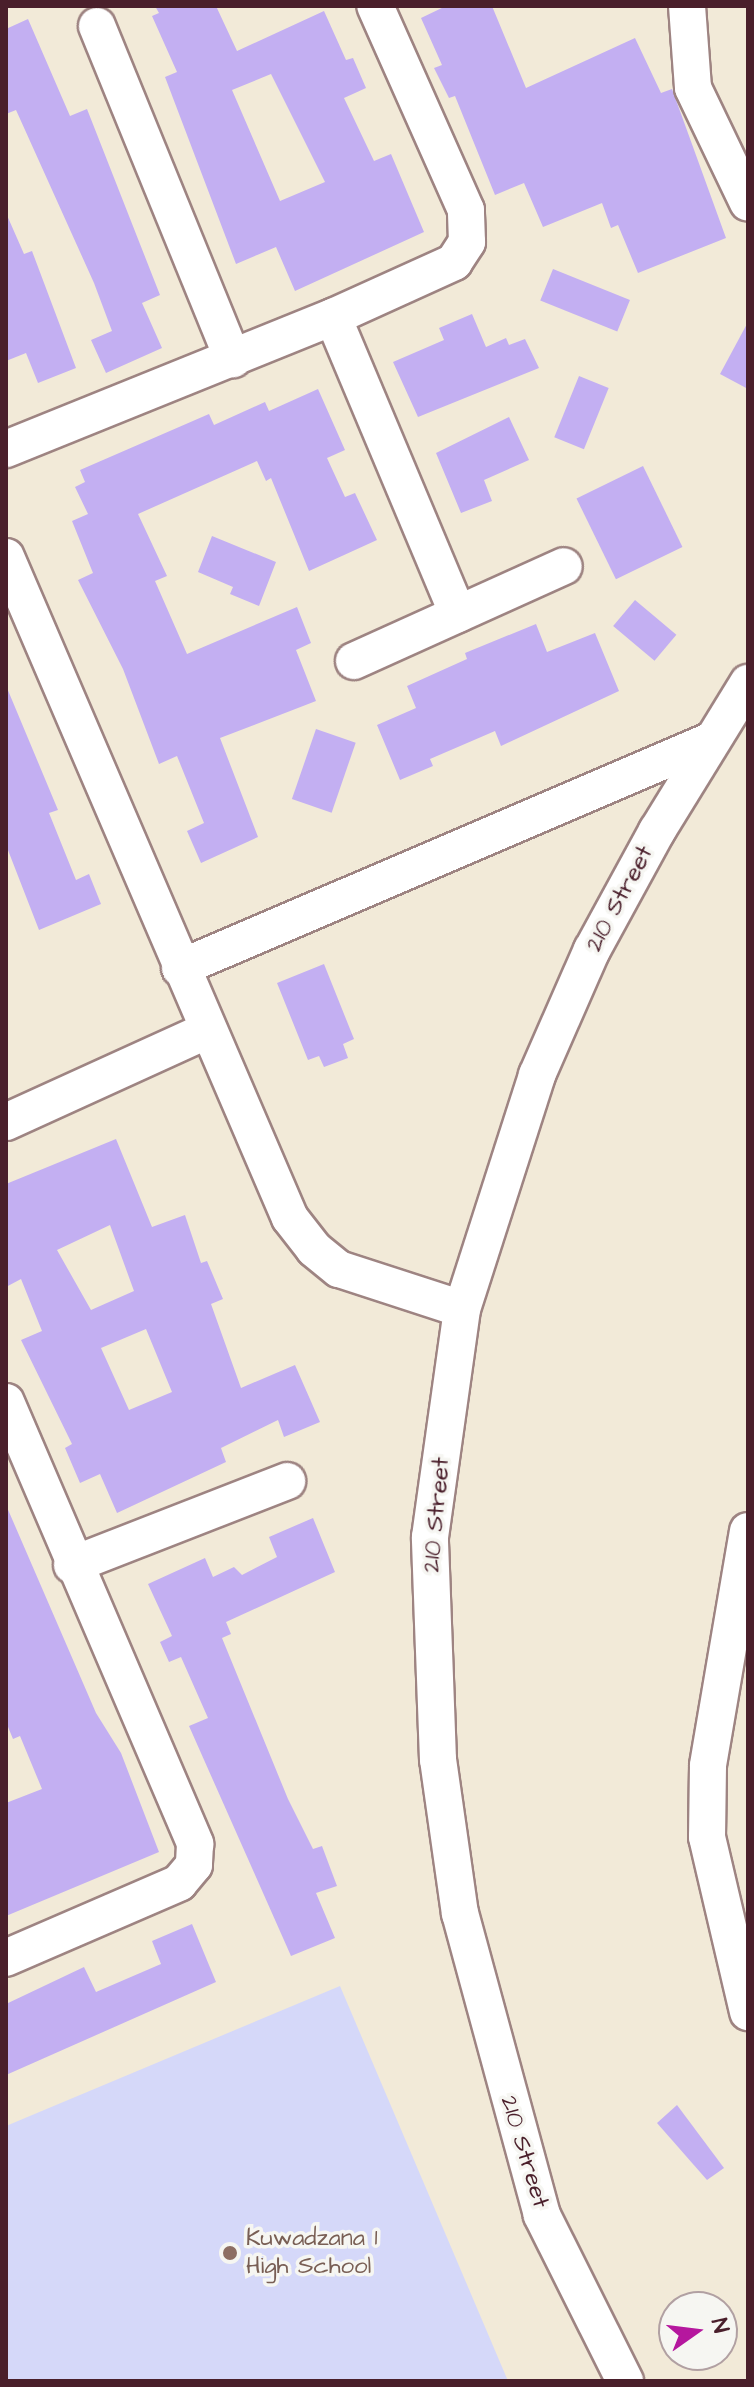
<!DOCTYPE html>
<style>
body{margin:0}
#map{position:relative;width:754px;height:2387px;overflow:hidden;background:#f2ead8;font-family:"Architects Daughter",sans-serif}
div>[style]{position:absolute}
.built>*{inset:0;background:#d5d8f9}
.building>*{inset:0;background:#c3aff2;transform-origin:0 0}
.roads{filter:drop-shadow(2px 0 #9e8482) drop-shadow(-2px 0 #9e8482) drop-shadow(0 2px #9e8482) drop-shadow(0 -2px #9e8482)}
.minor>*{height:36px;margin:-18px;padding:0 18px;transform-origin:18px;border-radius:18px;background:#fff}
.dots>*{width:22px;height:22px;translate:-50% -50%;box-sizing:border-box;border:4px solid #f6f6f2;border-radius:50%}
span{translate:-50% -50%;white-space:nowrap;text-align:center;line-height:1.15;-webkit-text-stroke:7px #f6f6f2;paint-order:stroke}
.street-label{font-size:24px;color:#4a1f2b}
.education-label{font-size:24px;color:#785e54}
.left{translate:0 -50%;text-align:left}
.frame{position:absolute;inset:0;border:8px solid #4a1f2b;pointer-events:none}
.north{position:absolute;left:658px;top:2291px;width:80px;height:80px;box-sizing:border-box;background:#f6f6f2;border:2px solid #b1a0a2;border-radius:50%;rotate:76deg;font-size:22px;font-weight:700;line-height:32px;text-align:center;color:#4a1f2b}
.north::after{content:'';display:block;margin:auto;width:28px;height:36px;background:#b5179e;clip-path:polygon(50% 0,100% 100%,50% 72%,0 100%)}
</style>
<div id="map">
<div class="built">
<i style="clip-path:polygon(340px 1986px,508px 2381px,6px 2381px,6px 2126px)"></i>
</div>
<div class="building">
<i style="clip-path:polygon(evenodd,155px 6px,216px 6px,237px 51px,324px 11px,346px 60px,353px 58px,366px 88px,344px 98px,374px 161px,391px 154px,424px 232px,295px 291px,276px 247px,236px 264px,165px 77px,177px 72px,152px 16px,159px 13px,155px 6px,271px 74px,325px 182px,280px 201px,232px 90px,271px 74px)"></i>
<i style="clip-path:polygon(446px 6px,492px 6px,526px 88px,635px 38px,661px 93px,672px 89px,726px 238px,638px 273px,618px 225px,611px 228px,602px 203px,543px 227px,524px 183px,495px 195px,455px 96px,449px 98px,434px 68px,442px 65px,421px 18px)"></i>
<i style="clip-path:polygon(28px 19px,70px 116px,87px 109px,160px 295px,142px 303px,162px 348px,106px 373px,91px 340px,112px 331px,94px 283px,16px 110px,6px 114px,6px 29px)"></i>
<i style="clip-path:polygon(6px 213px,24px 254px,32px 251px,76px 368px,38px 383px,26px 353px,6px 361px)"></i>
<i style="left:553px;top:269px;width:83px;height:34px;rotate:22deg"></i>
<i style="clip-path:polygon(472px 314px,486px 347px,506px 338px,509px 345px,525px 339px,539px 368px,418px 417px,393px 362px,444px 340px,439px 328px)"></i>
<i style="clip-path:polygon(748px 322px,748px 389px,720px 374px)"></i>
<i style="left:579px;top:376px;width:32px;height:66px;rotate:22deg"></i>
<i style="clip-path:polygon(318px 389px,345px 450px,327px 458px,345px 497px,355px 493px,377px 540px,309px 571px,271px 478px,266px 481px,257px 461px,138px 514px,167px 576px,155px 581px,187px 654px,297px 607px,311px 643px,296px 650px,316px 701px,220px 738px,258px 837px,201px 863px,187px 831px,204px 823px,177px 756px,159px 764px,123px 669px,78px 580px,93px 573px,72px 521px,88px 514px,75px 487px,85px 482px,80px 470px,209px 414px,214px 425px,265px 402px,269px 411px)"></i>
<i style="clip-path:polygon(509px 417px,529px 460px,484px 480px,492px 501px,461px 513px,436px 453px)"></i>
<i style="left:643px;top:466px;width:90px;height:74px;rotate:64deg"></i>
<i style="clip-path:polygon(212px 536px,276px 562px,259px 606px,230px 594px,233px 587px,198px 572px)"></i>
<i style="left:635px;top:600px;width:54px;height:34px;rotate:40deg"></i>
<i style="clip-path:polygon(536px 624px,547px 652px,595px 633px,619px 691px,501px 746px,495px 731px,430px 759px,433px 766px,400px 780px,377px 725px,416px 708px,407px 686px,467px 659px,465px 653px)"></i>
<i style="clip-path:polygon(7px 688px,58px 810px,49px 813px,76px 880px,89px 874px,101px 904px,39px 930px,6px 845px)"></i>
<i style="left:316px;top:729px;width:42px;height:74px;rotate:19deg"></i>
<i style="clip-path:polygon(324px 964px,354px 1039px,343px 1044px,348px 1058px,324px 1067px,319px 1056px,308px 1060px,277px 983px)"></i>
<i style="clip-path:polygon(evenodd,116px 1139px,152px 1227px,185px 1215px,201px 1263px,207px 1261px,223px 1299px,211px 1304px,241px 1388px,295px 1365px,320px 1422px,284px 1437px,278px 1420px,221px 1448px,226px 1462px,117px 1513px,100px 1474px,80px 1483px,65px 1448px,72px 1444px,21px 1340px,42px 1331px,21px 1279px,6px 1287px,6px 1184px,116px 1139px,110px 1225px,134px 1291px,91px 1310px,57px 1250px,110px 1225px,116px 1139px,146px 1329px,172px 1392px,129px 1410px,101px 1348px,146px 1329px)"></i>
<i style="clip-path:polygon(6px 1505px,96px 1713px,121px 1753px,159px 1852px,6px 1916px,6px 1803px,42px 1789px,20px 1736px,13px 1739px,6px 1722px)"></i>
<i style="clip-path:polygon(313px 1518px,335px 1572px,226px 1622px,231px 1634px,222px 1638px,288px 1799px,313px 1849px,322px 1846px,337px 1886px,316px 1893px,335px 1938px,291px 1956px,189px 1726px,208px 1718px,181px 1657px,169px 1662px,160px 1642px,172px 1636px,148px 1584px,205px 1558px,213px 1577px,234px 1567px,242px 1575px,277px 1557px,269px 1537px)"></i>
<i style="clip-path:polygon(192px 1924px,216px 1982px,6px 2075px,6px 2004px,84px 1967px,96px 1992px,161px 1964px,152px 1941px)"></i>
<i style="clip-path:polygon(677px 2105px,724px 2168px,707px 2180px,657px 2123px)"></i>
</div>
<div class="roads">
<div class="minor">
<i style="left:687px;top:6px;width:82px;rotate:85.8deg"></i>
<i style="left:693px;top:88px;width:127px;rotate:64.4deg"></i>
<i style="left:97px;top:26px;width:360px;rotate:67.8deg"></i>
<i style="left:333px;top:317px;width:322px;rotate:67.2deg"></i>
<i style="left:6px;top:449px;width:353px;rotate:-22deg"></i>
<i style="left:333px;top:317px;width:133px;rotate:-24.4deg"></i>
<i style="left:454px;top:262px;width:24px;rotate:-57deg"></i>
<i style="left:467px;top:242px;width:32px;rotate:-92deg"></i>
<i style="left:466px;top:210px;width:223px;rotate:-114deg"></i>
<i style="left:6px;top:557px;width:719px;rotate:66.75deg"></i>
<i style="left:290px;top:1218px;width:39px;rotate:52deg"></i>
<i style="left:314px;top:1249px;width:32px;rotate:39deg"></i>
<i style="left:339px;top:1269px;width:129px;rotate:18deg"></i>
<i style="left:354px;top:661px;width:230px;rotate:-24.3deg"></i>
<i style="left:180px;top:968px;width:577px;rotate:-23.19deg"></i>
<i style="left:6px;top:1122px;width:220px;rotate:-24.5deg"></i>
<i style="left:6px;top:1402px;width:481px;rotate:66.8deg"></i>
<i style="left:195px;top:1844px;width:21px;rotate:93deg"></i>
<i style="left:194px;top:1865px;width:23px;rotate:130deg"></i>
<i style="left:179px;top:1883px;width:189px;rotate:156.6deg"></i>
<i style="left:748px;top:1531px;width:238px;rotate:99.7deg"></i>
<i style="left:708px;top:1766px;width:71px;rotate:90.8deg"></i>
<i style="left:707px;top:1837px;width:180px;rotate:76.8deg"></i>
<i style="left:72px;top:1565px;width:231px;rotate:-21.3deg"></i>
<i style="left:625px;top:2381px;width:186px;rotate:-116.6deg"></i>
<i style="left:542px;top:2215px;width:312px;rotate:-105.2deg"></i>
<i style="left:460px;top:1914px;width:156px;rotate:-98.1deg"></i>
<i style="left:438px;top:1760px;width:223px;rotate:-92.1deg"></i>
<i style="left:430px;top:1537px;width:230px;rotate:-82deg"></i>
<i style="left:462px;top:1309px;width:246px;rotate:-72.2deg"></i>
<i style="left:537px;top:1075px;width:137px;rotate:-66.3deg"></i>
<i style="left:592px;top:950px;width:136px;rotate:-61.4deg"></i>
<i style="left:657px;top:831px;width:174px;rotate:-58.4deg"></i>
</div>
</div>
<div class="dots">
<i style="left:230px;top:2253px;background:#8d6e63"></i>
</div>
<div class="street-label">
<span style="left:620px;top:899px;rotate:-62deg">210 Street</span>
<span style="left:437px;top:1515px;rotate:-85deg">210 Street</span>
<span style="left:524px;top:2152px;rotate:73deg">210 Street</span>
</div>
<div class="education-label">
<span class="left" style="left:246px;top:2253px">Kuwadzana 1<br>High School</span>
</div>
<div class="frame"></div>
<div class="north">N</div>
</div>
